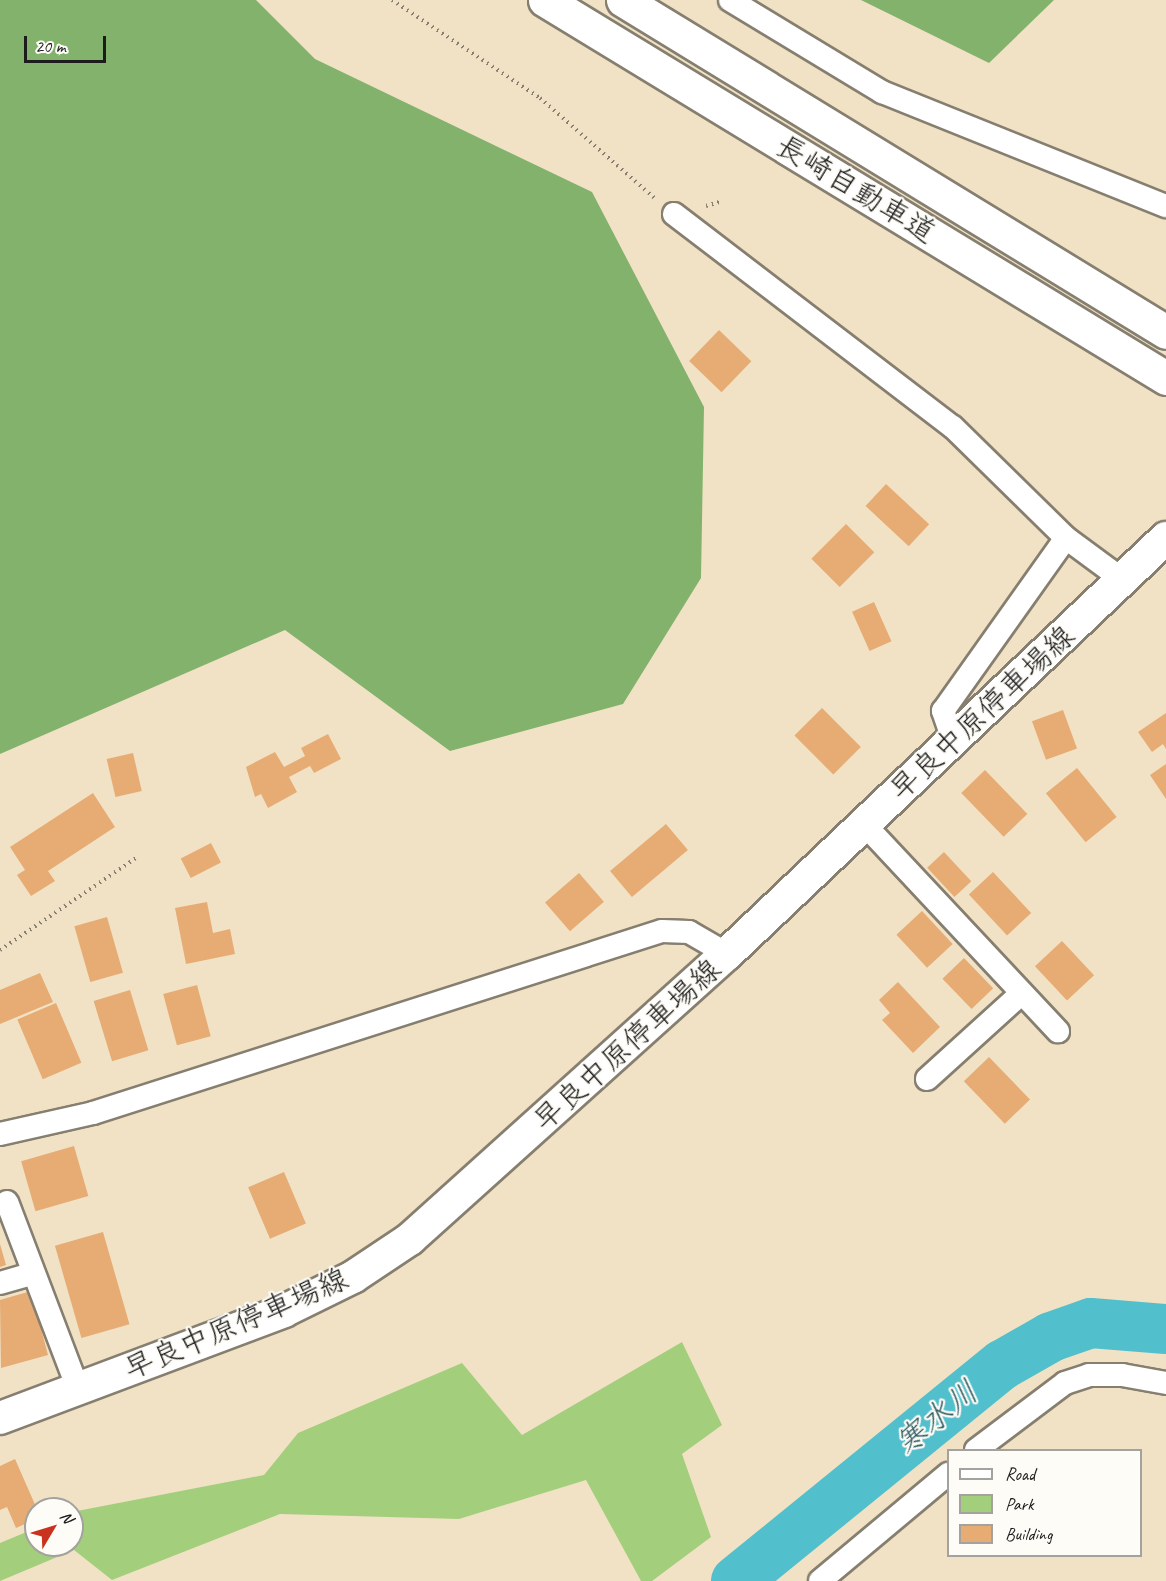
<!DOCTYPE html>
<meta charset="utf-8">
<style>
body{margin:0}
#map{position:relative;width:1166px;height:1581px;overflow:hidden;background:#f1e2c5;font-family:Caveat,"Klee One",sans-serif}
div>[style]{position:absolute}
.green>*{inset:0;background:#a3cf7c}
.forest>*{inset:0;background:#82b26c}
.river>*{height:50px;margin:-25px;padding:0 25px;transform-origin:25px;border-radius:25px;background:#52bfcc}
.building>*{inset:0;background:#e6ac74;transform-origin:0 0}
.path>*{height:4px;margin-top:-2px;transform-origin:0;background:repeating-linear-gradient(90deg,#867f70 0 1.5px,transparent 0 6px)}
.roads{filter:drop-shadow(2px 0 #867f70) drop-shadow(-2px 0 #867f70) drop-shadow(0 2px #867f70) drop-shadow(0 -2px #867f70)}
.minor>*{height:22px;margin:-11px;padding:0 11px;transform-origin:11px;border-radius:11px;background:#fff}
.secondary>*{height:32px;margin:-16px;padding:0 16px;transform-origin:16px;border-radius:16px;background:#fff}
.motorway>*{height:33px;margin:-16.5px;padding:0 16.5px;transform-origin:16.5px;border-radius:16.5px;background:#fff}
span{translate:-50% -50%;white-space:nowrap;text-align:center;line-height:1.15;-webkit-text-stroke:4.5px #fdfcf7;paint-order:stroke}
.street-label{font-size:30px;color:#1c1c1c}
.water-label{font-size:32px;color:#325d62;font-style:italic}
.legend{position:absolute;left:947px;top:1449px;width:195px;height:108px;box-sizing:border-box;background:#fdfcf7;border:2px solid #a3a29f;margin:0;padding:8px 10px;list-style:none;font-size:18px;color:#1c1c1c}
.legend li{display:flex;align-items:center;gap:12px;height:30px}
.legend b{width:30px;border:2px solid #a3a29f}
.north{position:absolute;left:24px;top:1497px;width:60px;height:60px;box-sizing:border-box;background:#fdfcf7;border:2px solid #a3a29f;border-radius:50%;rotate:52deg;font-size:16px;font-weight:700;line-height:24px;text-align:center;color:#1c1c1c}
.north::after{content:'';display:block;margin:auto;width:21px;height:27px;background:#c8321e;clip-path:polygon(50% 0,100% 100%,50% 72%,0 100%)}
.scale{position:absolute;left:24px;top:36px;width:82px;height:27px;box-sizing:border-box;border:3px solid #1c1c1c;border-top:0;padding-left:8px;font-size:18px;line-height:21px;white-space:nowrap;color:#1c1c1c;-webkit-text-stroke:4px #fdfcf7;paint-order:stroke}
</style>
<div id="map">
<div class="green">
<i style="clip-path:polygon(682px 1342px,722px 1425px,682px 1454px,711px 1537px,652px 1581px,641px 1581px,586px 1480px,459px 1519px,280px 1514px,112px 1580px,74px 1550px,0 1581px,0 1543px,36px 1528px,36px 1545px,72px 1545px,72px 1513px,77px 1511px,264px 1475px,298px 1433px,462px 1363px,522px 1435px)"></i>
</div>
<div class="forest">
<i style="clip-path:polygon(0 0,256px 0,315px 59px,592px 192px,704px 407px,701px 578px,623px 704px,450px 751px,285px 630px,0 754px)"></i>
<i style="clip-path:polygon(861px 0,1054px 0,989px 63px)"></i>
</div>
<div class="river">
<i style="left:736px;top:1581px;width:343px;rotate:-39.1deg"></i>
<i style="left:1002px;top:1365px;width:56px;rotate:-29.7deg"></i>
<i style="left:1051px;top:1337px;width:42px;rotate:-19.3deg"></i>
<i style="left:1091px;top:1323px;width:75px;rotate:4.6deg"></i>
</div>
<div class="building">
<i style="left:719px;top:330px;width:45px;height:43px;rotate:44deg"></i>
<i style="left:886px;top:484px;width:59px;height:30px;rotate:43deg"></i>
<i style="left:846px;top:524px;width:40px;height:49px;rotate:45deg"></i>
<i style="left:874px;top:602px;width:43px;height:24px;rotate:66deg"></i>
<i style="left:822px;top:708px;width:55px;height:39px;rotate:45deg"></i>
<i style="left:1063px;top:710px;width:41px;height:33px;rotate:70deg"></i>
<i style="clip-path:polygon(1166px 713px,1166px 749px,1163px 744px,1152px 752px,1138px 732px)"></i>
<i style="clip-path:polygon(328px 734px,341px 759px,314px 773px,310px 766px,289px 777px,297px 792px,268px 808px,261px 794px,255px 797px,246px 767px,275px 752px,284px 767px,305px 756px,301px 748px)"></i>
<i style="left:133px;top:753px;width:39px;height:27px;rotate:77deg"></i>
<i style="clip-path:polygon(1166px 764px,1166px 799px,1150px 775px)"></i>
<i style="left:1077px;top:768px;width:63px;height:40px;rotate:51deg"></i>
<i style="left:985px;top:770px;width:61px;height:33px;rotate:46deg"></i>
<i style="clip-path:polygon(93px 793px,115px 827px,48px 871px,55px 881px,31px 896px,17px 875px,25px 870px,10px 847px)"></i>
<i style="left:666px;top:824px;width:34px;height:73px;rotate:50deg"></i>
<i style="left:211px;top:843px;width:22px;height:34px;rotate:63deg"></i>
<i style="left:944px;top:852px;width:40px;height:23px;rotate:47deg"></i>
<i style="left:993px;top:872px;width:56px;height:33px;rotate:47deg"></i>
<i style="left:579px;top:873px;width:38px;height:45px;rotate:49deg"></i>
<i style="clip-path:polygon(207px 902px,213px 933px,230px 929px,235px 954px,186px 964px,175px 908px)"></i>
<i style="left:922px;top:911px;width:45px;height:35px;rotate:47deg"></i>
<i style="left:107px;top:917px;width:58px;height:34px;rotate:74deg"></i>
<i style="left:1062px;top:941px;width:47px;height:37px;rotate:47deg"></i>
<i style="left:964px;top:958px;width:42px;height:30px;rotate:46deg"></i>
<i style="clip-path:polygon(40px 973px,53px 1002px,0 1024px,0 990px)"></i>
<i style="clip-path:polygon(898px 982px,940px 1027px,913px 1053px,882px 1020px,890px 1013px,879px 1000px)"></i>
<i style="left:197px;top:985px;width:53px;height:35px;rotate:75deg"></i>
<i style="left:130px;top:990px;width:63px;height:38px;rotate:73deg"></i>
<i style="left:56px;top:1003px;width:65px;height:42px;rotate:67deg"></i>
<i style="left:989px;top:1057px;width:59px;height:35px;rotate:46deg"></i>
<i style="left:74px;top:1146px;width:52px;height:55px;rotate:74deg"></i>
<i style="left:284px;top:1172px;width:56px;height:39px;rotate:67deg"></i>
<i style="left:103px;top:1232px;width:96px;height:50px;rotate:74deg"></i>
<i style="clip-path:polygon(0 1244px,6px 1265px,0 1267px)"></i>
<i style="clip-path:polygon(31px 1291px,48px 1355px,1px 1368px,0 1300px)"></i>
<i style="clip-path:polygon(15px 1459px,37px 1509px,36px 1519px,16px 1528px,7px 1507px,0 1510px,0 1466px)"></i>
</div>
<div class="path">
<i style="left:392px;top:0;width:178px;rotate:33.5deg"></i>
<i style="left:540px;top:98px;width:155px;rotate:41.1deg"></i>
<i style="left:706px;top:206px;width:17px;rotate:-17deg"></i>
<i style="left:0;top:950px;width:164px;rotate:-34.1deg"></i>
</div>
<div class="roads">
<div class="minor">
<i style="left:730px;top:0;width:178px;rotate:31.2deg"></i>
<i style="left:882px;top:92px;width:306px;rotate:21.9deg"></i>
<i style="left:674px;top:214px;width:351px;rotate:37.4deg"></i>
<i style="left:953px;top:427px;width:158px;rotate:44.5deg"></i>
<i style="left:1066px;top:538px;width:71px;rotate:36.4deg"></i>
<i style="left:953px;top:740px;width:31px;rotate:-109deg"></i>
<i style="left:943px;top:711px;width:212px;rotate:-54.6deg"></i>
<i style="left:864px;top:824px;width:284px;rotate:46.9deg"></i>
<i style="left:927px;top:1079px;width:128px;rotate:-42.2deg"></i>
<i style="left:0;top:1134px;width:95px;rotate:-12.7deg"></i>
<i style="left:93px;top:1113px;width:597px;rotate:-17.74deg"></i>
<i style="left:662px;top:931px;width:27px;rotate:2deg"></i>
<i style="left:689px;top:932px;width:44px;rotate:30.1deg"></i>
<i style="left:7px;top:1202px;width:200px;rotate:69.2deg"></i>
<i style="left:0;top:1283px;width:32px;rotate:-16deg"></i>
<i style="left:976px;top:1450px;width:111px;rotate:-37deg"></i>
<i style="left:1065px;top:1383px;width:25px;rotate:-18deg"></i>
<i style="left:1089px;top:1375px;width:33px"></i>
<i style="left:1122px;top:1375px;width:45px;rotate:10.3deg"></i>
<i style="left:820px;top:1581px;width:167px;rotate:-39.9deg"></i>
</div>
<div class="secondary">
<i style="left:0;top:1418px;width:303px;rotate:-20.6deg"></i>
<i style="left:284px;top:1311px;width:77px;rotate:-26.2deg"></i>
<i style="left:353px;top:1277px;width:69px;rotate:-33.7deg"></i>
<i style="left:410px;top:1239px;width:426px;rotate:-42deg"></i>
<i style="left:727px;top:954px;width:605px;rotate:-43.46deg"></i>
</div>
<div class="motorway">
<i style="left:545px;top:0;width:727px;rotate:31.33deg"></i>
<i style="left:623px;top:0;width:636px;rotate:31.44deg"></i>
</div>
</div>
<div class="street-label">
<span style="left:856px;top:189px;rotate:31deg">長崎自動車道</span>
<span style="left:982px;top:713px;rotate:-43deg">早良中原停車場線</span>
<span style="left:627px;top:1045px;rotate:-42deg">早良中原停車場線</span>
<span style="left:236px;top:1324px;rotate:-23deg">早良中原停車場線</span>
</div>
<div class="water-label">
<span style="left:937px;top:1418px;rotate:-39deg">寒水川</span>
</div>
<ul class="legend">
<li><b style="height:8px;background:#fff"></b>Road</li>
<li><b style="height:16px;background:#a3cf7c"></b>Park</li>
<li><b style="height:16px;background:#e6ac74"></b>Building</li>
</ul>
<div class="north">N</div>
<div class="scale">20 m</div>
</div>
